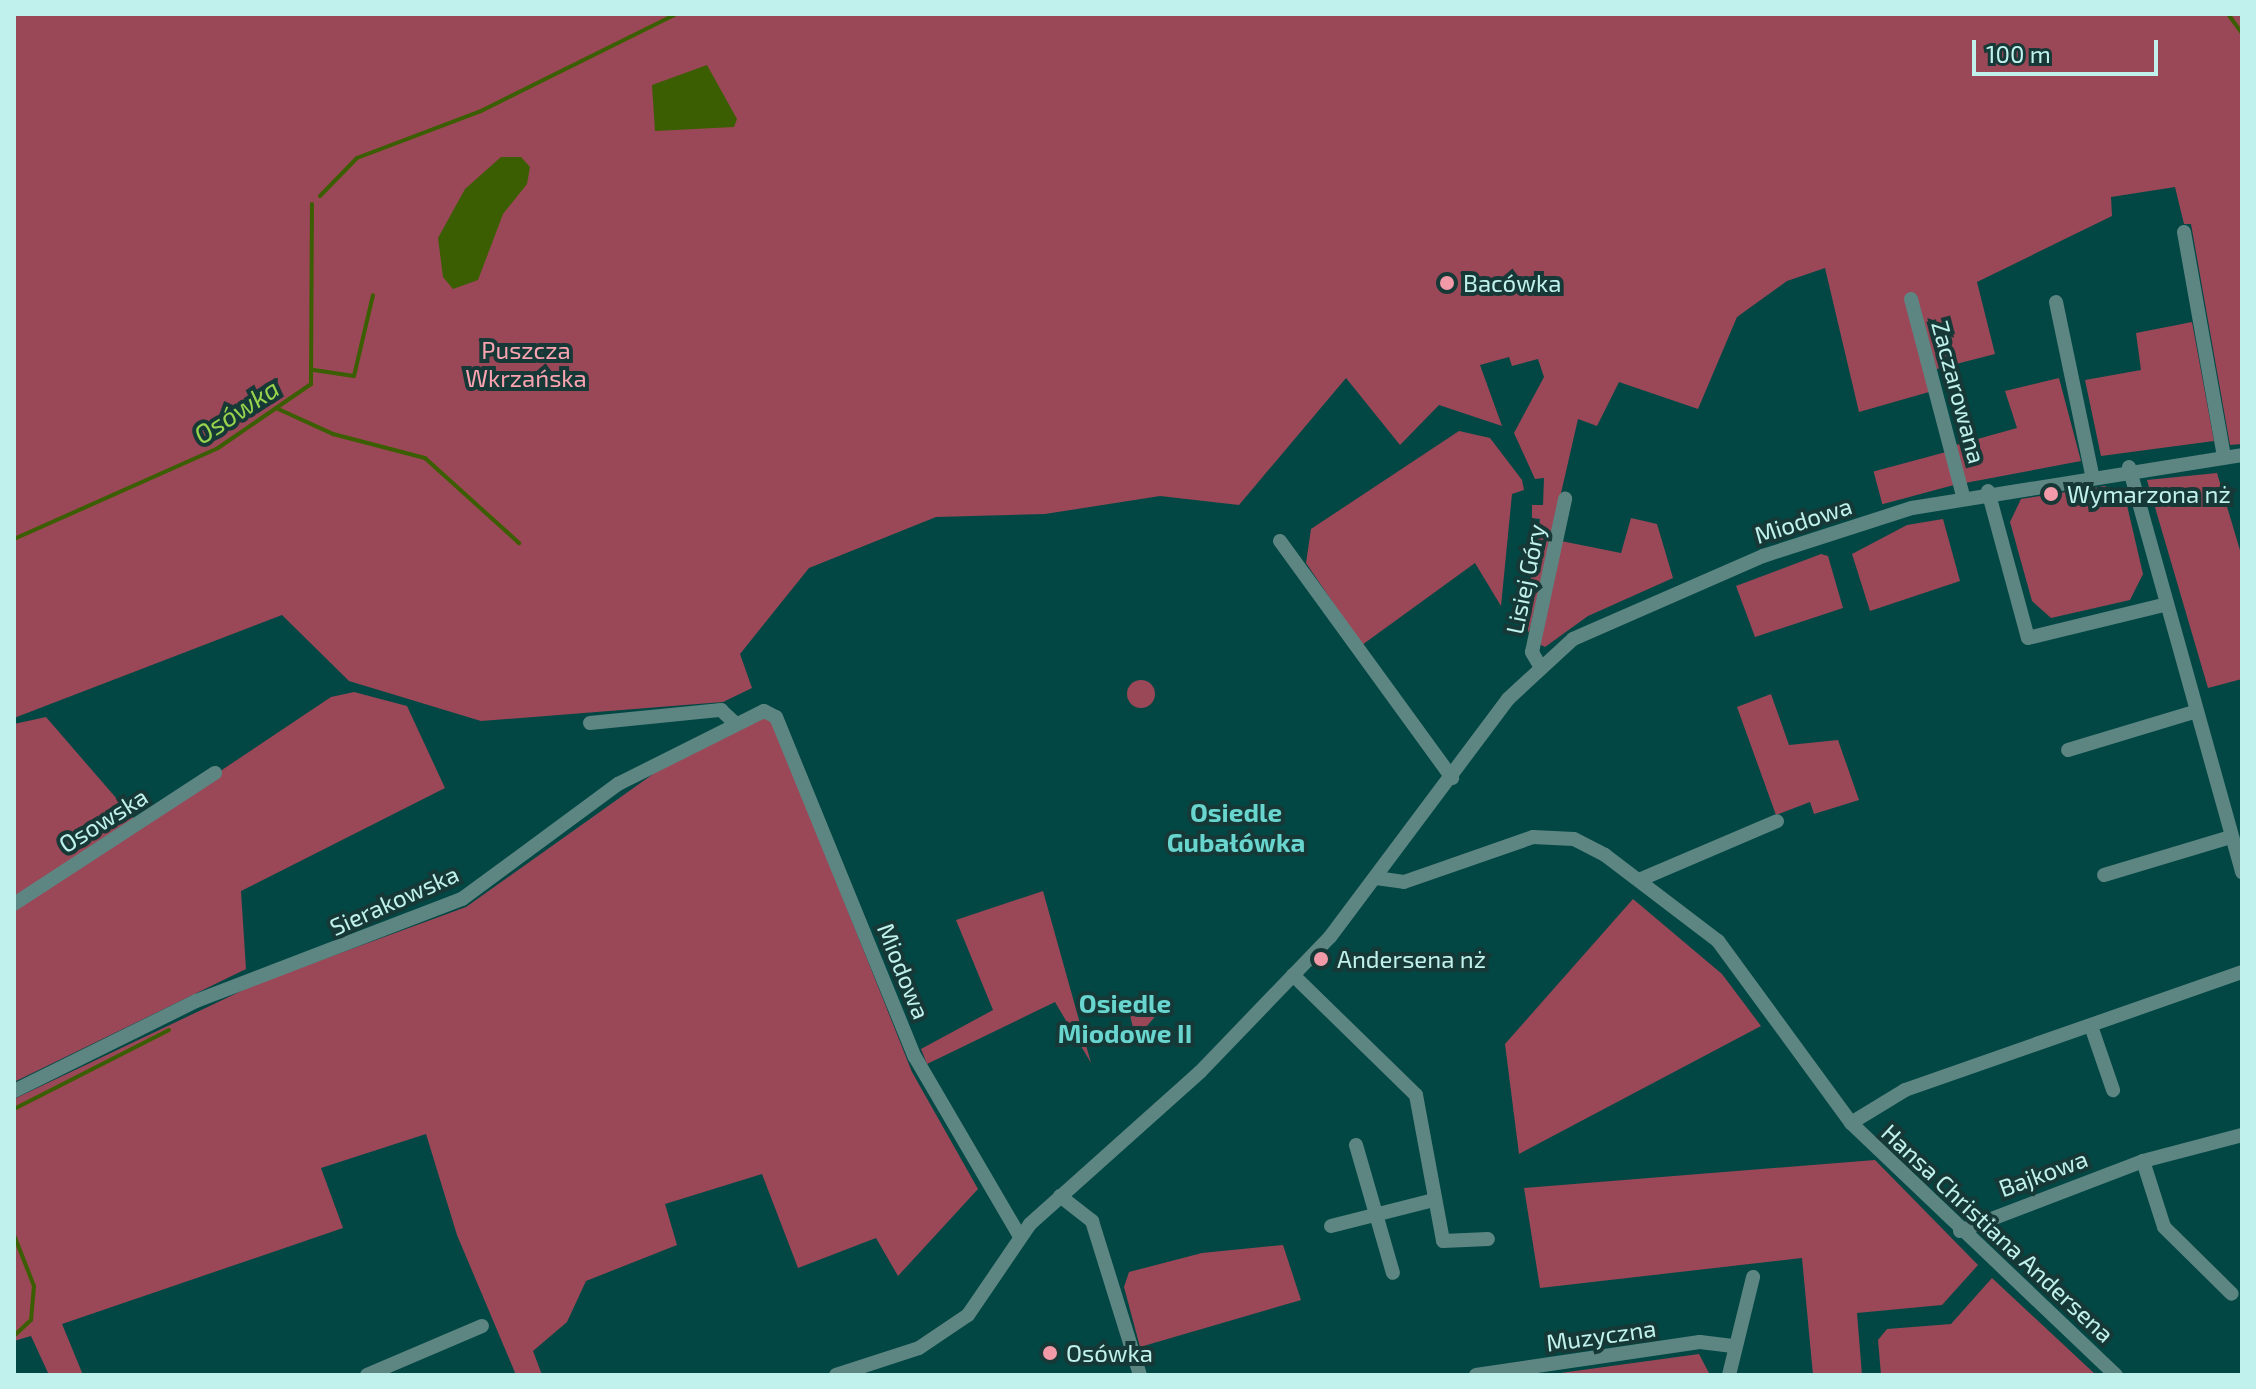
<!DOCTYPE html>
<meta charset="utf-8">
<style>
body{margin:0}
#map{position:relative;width:2256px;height:1389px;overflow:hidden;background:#034744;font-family:"Exo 2",sans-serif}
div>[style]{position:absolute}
.green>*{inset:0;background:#9a4757;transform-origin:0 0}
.round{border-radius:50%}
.water>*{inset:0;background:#3c5e02}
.stream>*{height:4px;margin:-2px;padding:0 2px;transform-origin:2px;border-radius:2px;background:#3c5e02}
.minor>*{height:14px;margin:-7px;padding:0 7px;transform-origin:7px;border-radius:7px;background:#5d8683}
.dots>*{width:22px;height:22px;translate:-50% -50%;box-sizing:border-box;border:4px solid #163937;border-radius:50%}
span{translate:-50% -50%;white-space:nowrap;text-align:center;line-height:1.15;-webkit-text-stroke:8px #163937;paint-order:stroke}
.poi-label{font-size:24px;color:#c0f1ed}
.left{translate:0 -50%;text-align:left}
.park-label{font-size:24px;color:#fba3b0}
.street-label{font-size:24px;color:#c0f1ed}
.water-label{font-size:26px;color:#98d44d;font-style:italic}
.neighbourhood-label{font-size:26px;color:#68d5ce;font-weight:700}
.frame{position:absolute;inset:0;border:16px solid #c0f1ed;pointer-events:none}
.scale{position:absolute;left:1972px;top:40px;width:186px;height:36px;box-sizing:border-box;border:4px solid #c0f1ed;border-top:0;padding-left:10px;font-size:24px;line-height:28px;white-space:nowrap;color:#c0f1ed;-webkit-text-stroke:6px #163937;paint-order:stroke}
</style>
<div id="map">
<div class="green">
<i style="clip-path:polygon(14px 14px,2242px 14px,2242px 444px,2230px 445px,2191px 224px,2184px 224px,2175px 187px,2111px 197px,2112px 216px,1977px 282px,1995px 354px,1925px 372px,1929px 392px,1859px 412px,1825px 268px,1787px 281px,1737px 317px,1698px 409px,1619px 382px,1597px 426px,1578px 419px,1529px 633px,1524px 621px,1540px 519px,1532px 518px,1532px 505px,1543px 505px,1544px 478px,1535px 479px,1514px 433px,1544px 377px,1538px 359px,1512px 366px,1509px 357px,1480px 365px,1502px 426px,1439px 405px,1400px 445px,1346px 378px,1239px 505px,1160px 496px,1045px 514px,936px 517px,809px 568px,740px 654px,752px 688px,723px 702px,481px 721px,349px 681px,282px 615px,14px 718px)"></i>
<i style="clip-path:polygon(2192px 322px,2214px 441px,2101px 456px,2085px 380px,2141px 370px,2136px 333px)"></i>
<i style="clip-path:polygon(2059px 378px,2081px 461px,1965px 483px,1956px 445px,2017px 428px,2005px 391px)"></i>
<i style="clip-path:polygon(1459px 431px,1490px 438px,1522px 480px,1524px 490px,1512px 494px,1501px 606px,1475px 563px,1362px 645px,1306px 563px,1311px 529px)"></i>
<i style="left:1946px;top:452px;width:34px;height:75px;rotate:75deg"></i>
<i style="clip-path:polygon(2217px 473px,2242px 557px,2242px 679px,2208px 688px,2147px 480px)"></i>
<i style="clip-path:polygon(2105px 486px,2126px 501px,2143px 574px,2130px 600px,2051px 618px,2032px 601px,2010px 522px,2021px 499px)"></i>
<i style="clip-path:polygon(1631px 518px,1657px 524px,1673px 578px,1588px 616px,1545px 647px,1537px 643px,1561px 541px,1621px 553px)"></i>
<i style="clip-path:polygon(1943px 519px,1960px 581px,1870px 611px,1852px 554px,1907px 525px)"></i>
<i style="clip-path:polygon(1821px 554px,1828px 556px,1843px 608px,1755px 637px,1736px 586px)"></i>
<i class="round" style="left:1127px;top:680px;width:28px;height:28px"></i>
<i style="clip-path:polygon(354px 692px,407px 706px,445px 788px,241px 891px,246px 969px,14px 1082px,14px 909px,331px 697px)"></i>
<i style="clip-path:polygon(1771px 694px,1789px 745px,1838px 740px,1859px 800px,1814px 814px,1810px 802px,1776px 815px,1737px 707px)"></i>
<i style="clip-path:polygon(46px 717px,136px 821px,14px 900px,14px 724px)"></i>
<i style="clip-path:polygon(763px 717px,772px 720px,912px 1072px,978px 1189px,898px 1276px,876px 1238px,798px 1268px,762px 1174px,665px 1204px,677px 1245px,586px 1281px,567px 1322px,533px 1351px,542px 1375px,516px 1375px,457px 1235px,426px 1134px,321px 1168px,343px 1228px,62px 1324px,83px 1375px,49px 1375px,31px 1336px,14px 1341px,14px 1099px,256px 984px,466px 907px,670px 762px)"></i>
<i style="clip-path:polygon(1043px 891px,1091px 1063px,1055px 1002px,927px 1064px,921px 1049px,993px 1010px,956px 920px)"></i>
<i style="clip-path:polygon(1633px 899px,1722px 974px,1761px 1026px,1519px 1154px,1505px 1044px)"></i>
<i style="clip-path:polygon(1170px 999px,1141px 1033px,1134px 1032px,1129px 1011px)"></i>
<i style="clip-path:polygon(1875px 1160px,1978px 1265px,1942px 1305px,1857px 1313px,1862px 1375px,1813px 1375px,1802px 1258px,1540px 1288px,1524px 1188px)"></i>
<i style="clip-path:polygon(1283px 1245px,1301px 1300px,1140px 1347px,1124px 1287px,1129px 1272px,1202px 1253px)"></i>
<i style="clip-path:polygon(1992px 1278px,2096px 1375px,1881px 1375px,1878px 1340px,1887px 1329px,1951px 1324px)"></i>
<i style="clip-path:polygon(1699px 1354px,1710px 1375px,1553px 1375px,1553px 1374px)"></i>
</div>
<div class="water">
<i style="clip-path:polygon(707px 65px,737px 119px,734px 127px,655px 131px,652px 85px)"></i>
<i style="clip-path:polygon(501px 157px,521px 157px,530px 167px,527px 184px,503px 214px,478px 280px,453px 289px,443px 277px,438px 238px,465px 189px)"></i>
</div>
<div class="stream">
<i style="left:2228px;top:14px;width:24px;rotate:54deg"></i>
<i style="left:2242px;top:61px;width:6px;rotate:90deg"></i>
<i style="left:320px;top:196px;width:53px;rotate:-45.8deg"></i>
<i style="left:357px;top:158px;width:133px;rotate:-20.8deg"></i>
<i style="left:481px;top:111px;width:218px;rotate:-26.4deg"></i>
<i style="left:314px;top:370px;width:40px;rotate:8.5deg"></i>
<i style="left:354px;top:376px;width:83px;rotate:-76.8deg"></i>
<i style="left:276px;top:408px;width:63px;rotate:24.5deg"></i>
<i style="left:333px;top:434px;width:95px;rotate:14.6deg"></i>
<i style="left:425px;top:458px;width:127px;rotate:42.1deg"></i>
<i style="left:14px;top:539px;width:223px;rotate:-24deg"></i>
<i style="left:218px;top:448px;width:113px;rotate:-34.5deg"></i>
<i style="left:311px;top:384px;width:180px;rotate:-89.7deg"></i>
<i style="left:14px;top:1109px;width:174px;rotate:-27deg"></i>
<i style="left:14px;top:1235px;width:55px;rotate:68.6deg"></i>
<i style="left:34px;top:1286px;width:34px;rotate:95deg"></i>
<i style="left:31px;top:1320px;width:23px;rotate:137deg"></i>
</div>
<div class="minor">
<i style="left:2184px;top:232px;width:228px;rotate:79.9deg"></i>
<i style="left:1911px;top:299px;width:204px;rotate:75.2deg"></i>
<i style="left:2056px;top:302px;width:176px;rotate:78.2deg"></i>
<i style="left:2129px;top:467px;width:421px;rotate:74.4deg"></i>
<i style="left:1988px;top:491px;width:152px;rotate:74.8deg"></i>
<i style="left:2028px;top:638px;width:139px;rotate:-13.7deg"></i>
<i style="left:1280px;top:541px;width:293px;rotate:54deg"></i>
<i style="left:1540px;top:666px;width:16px;rotate:-120deg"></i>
<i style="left:1532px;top:652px;width:157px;rotate:-77.8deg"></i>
<i style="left:590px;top:723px;width:132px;rotate:-5.7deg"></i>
<i style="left:721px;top:710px;width:18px;rotate:43deg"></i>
<i style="left:2068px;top:750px;width:132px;rotate:-16.8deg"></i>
<i style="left:2104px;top:875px;width:133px;rotate:-16.7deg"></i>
<i style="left:1376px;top:878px;width:28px;rotate:8deg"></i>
<i style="left:1404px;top:882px;width:137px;rotate:-19.2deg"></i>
<i style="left:1533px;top:837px;width:41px;rotate:2.8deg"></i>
<i style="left:1574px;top:839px;width:35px;rotate:27deg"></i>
<i style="left:1605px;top:855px;width:142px;rotate:37.3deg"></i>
<i style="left:1718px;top:941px;width:225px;rotate:53.8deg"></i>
<i style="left:1851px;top:1123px;width:366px;rotate:43.6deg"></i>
<i style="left:1639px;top:880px;width:150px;rotate:-23.1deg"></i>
<i style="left:14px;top:904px;width:240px;rotate:-33.1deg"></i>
<i style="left:1293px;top:975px;width:172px;rotate:44.3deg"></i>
<i style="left:1416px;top:1095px;width:148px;rotate:79.5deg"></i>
<i style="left:1443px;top:1241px;width:45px;rotate:-2.5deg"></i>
<i style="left:2091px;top:1026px;width:68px;rotate:71deg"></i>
<i style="left:14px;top:1091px;width:203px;rotate:-26.3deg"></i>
<i style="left:196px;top:1001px;width:285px;rotate:-21deg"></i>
<i style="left:462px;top:899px;width:194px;rotate:-36.4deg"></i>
<i style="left:618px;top:784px;width:163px;rotate:-26.6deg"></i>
<i style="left:764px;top:711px;width:13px;rotate:27deg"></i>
<i style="left:776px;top:717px;width:367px;rotate:67.8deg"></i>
<i style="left:915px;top:1057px;width:208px;rotate:59.7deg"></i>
<i style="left:1851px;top:1123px;width:63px;rotate:-31.4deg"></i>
<i style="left:1905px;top:1090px;width:357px;rotate:-19.3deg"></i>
<i style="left:1356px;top:1145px;width:133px;rotate:73.9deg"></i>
<i style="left:2143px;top:1161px;width:69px;rotate:72.3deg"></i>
<i style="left:2164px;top:1227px;width:95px;rotate:44.6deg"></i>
<i style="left:1060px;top:1196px;width:41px;rotate:38deg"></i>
<i style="left:1092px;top:1221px;width:161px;rotate:72.7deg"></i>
<i style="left:1331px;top:1226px;width:106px;rotate:-14.2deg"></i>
<i style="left:1960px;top:1231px;width:196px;rotate:-20.9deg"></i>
<i style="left:2143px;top:1161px;width:102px;rotate:-14.7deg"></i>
<i style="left:367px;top:1375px;width:125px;rotate:-23.1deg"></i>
<i style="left:836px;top:1375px;width:87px;rotate:-18deg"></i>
<i style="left:919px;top:1348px;width:59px;rotate:-34deg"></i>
<i style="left:968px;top:1315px;width:110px;rotate:-55.7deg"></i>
<i style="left:1030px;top:1224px;width:228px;rotate:-41.8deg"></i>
<i style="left:1200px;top:1072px;width:187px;rotate:-46.1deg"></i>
<i style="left:1330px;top:937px;width:297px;rotate:-53.2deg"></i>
<i style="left:1508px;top:699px;width:88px;rotate:-42.7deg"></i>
<i style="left:1573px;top:639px;width:207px;rotate:-23.6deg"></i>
<i style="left:1763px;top:556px;width:157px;rotate:-17.9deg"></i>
<i style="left:1912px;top:508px;width:334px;rotate:-9.1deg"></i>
<i style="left:1476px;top:1375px;width:226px;rotate:-8.4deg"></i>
<i style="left:1700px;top:1342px;width:33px;rotate:7deg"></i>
<i style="left:1729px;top:1375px;width:101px;rotate:-76.2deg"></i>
</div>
<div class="dots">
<i style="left:1447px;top:283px;background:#f39aa8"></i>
<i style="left:2051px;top:494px;background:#f39aa8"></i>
<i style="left:1321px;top:959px;background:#f39aa8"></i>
<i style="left:1050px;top:1353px;background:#f39aa8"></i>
</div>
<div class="poi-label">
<span class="left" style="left:1463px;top:283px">Bacówka</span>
<span class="left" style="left:2067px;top:494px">Wymarzona nż</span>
<span class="left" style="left:1337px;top:959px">Andersena nż</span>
<span class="left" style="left:1066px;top:1353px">Osówka</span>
</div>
<div class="park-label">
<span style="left:526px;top:364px">Puszcza<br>Wkrzańska</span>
</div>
<div class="street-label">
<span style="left:1959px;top:392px;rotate:75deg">Zaczarowana</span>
<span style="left:1803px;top:520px;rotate:-18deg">Miodowa</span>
<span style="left:1525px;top:579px;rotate:-78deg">Lisiej Góry</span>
<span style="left:103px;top:820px;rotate:-32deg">Osowska</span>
<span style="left:394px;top:900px;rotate:-24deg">Sierakowska</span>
<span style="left:904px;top:971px;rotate:68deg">Miodowa</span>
<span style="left:2043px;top:1173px;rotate:-20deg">Bajkowa</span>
<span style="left:1998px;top:1233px;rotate:43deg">Hansa Christiana Andersena</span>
<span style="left:1601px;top:1335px;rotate:-8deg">Muzyczna</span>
</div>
<div class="water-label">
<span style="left:236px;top:411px;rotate:-33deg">Osówka</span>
</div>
<div class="neighbourhood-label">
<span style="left:1236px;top:827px">Osiedle<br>Gubałówka</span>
<span style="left:1125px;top:1018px">Osiedle<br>Miodowe II</span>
</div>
<div class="frame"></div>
<div class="scale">100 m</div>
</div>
